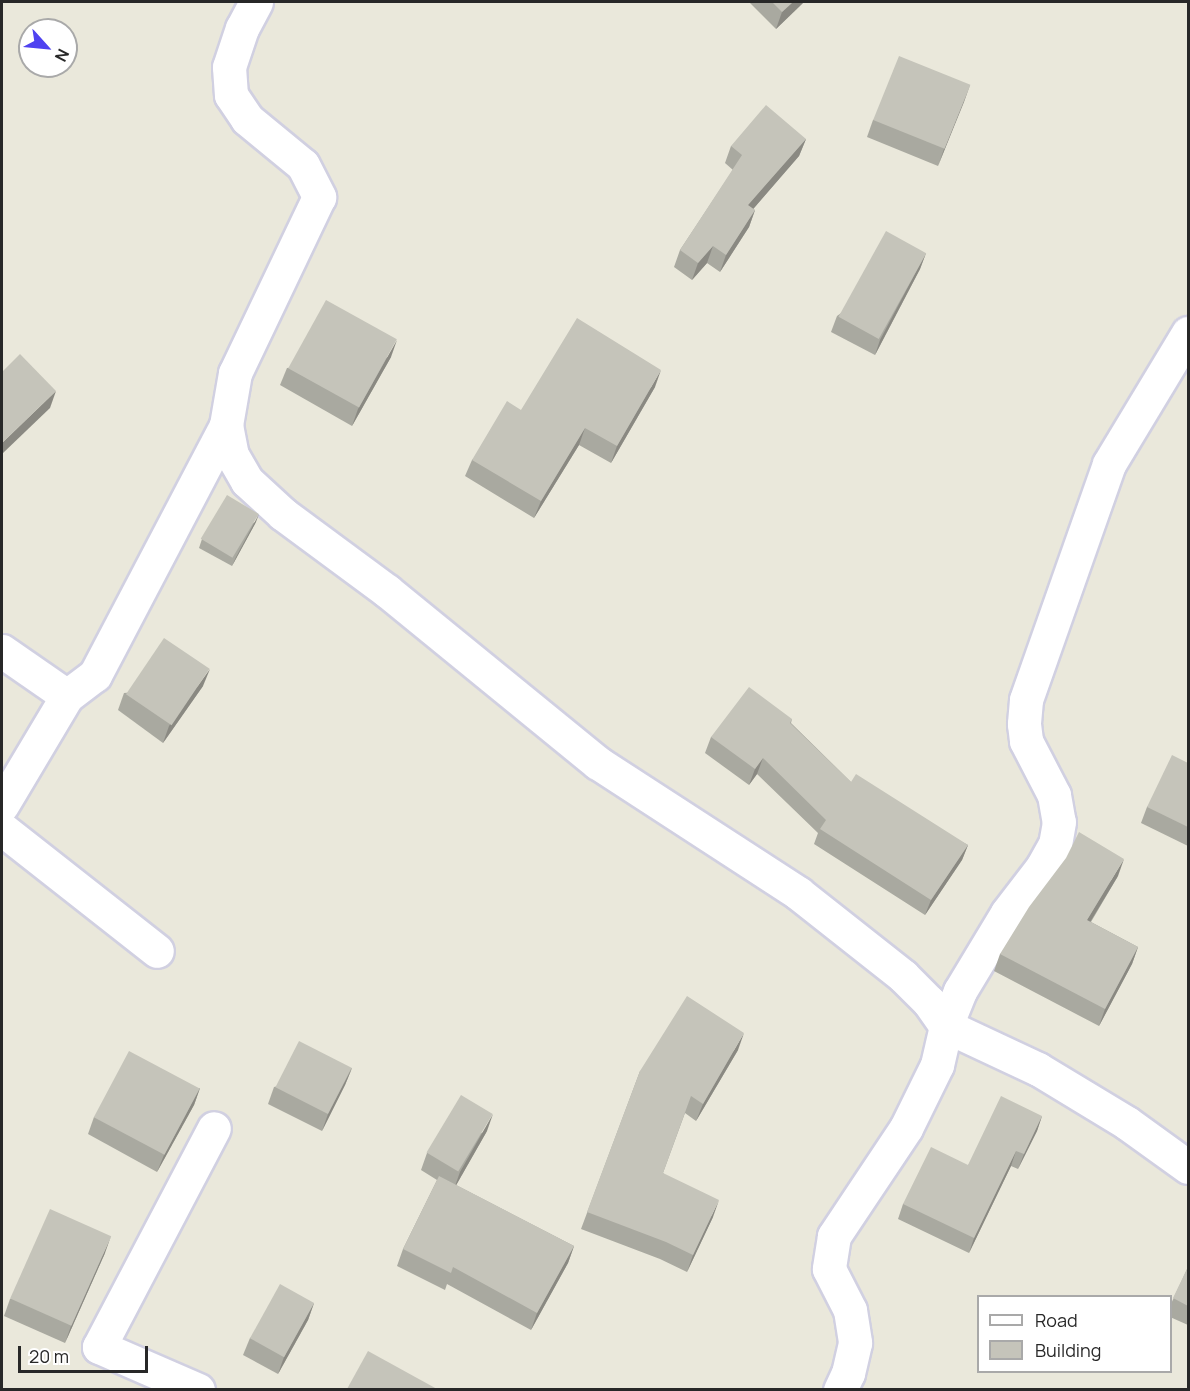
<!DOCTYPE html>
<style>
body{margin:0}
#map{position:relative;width:1190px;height:1391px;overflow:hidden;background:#eae8db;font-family:Manrope,sans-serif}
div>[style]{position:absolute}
.roads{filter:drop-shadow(2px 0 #d1d0e1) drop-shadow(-2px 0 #d1d0e1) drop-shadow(0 2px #d1d0e1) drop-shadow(0 -2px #d1d0e1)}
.street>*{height:33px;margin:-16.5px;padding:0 16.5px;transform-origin:16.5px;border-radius:16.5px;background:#fff}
.wall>*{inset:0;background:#a9a9a0}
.shaded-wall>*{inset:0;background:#8a8982}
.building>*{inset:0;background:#c5c4ba;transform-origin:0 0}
span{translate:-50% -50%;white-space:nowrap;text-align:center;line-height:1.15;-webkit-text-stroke:5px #fff;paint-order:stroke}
.frame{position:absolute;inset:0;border:3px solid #282828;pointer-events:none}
.legend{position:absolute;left:977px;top:1295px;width:195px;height:78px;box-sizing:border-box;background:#fff;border:2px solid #a9a9a9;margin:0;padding:8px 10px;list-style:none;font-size:18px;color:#282828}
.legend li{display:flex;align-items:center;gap:12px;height:30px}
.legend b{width:30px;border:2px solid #a9a9a9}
.north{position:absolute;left:18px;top:18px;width:60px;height:60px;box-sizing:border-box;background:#fff;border:2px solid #a9a9a9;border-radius:50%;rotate:117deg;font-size:16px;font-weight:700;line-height:24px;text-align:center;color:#282828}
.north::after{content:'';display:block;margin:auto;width:21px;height:27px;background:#4f42f0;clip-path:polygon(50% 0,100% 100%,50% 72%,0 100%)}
.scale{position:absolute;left:18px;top:1346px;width:130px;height:27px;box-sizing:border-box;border:3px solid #282828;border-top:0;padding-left:8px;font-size:18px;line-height:21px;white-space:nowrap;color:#282828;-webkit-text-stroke:4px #fff;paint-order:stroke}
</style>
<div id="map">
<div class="roads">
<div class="street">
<i style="left:256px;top:2px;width:30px;rotate:118deg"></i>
<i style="left:242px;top:28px;width:41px;rotate:108.4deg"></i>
<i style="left:229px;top:67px;width:28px;rotate:86deg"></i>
<i style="left:231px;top:95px;width:29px;rotate:56deg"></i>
<i style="left:247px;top:119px;width:72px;rotate:39.4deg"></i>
<i style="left:303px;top:165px;width:36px;rotate:63deg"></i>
<i style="left:319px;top:197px;width:195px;rotate:115.5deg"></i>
<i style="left:235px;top:373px;width:53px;rotate:99.8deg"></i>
<i style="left:226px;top:425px;width:31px;rotate:79deg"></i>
<i style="left:232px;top:455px;width:30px;rotate:60deg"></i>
<i style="left:247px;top:481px;width:49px;rotate:42.5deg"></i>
<i style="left:283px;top:514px;width:129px;rotate:36.5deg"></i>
<i style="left:387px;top:591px;width:272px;rotate:39.2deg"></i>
<i style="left:598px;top:763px;width:239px;rotate:33deg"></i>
<i style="left:798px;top:893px;width:134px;rotate:38.3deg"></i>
<i style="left:903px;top:976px;width:37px;rotate:45deg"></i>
<i style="left:929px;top:1002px;width:29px;rotate:55deg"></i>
<i style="left:946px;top:1026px;width:40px;rotate:103deg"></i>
<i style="left:937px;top:1065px;width:70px;rotate:116.2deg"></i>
<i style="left:906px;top:1128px;width:130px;rotate:123.7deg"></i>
<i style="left:834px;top:1236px;width:33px;rotate:99deg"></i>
<i style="left:829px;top:1269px;width:46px;rotate:62.9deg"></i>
<i style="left:850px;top:1310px;width:33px;rotate:81deg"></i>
<i style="left:855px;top:1343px;width:31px;rotate:103deg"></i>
<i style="left:848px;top:1373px;width:19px;rotate:115deg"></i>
<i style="left:1188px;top:333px;width:153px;rotate:121.1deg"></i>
<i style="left:1109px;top:464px;width:250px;rotate:109.4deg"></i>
<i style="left:1026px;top:700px;width:24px;rotate:95deg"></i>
<i style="left:1024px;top:724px;width:17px;rotate:83deg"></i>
<i style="left:1026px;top:741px;width:61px;rotate:62.6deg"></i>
<i style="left:1054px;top:795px;width:27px;rotate:80deg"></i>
<i style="left:1059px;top:822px;width:22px;rotate:100deg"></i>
<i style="left:1055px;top:844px;width:25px;rotate:119deg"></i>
<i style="left:1043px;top:866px;width:59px;rotate:127.5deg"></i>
<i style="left:1007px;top:913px;width:91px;rotate:121.1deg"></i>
<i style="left:960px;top:991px;width:38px;rotate:112deg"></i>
<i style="left:946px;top:1026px;width:102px;rotate:25.1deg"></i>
<i style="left:1038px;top:1069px;width:104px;rotate:31.2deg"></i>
<i style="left:1127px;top:1123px;width:75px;rotate:35.8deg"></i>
<i style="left:2px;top:651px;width:79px;rotate:34.7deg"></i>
<i style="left:67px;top:696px;width:35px;rotate:-37deg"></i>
<i style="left:95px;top:675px;width:282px;rotate:-62.3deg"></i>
<i style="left:2px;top:805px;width:127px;rotate:-59.2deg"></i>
<i style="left:2px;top:829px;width:197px;rotate:38.2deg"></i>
<i style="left:198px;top:1390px;width:108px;rotate:-156.5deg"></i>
<i style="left:99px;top:1347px;width:247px;rotate:-62.3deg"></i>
</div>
</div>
<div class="wall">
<i style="clip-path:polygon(749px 2px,804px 2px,776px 29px)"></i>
<i style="clip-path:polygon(970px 85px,938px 166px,867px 137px,873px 120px)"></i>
<i style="clip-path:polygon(806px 139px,799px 156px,753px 209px,755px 210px,749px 227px,720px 272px,707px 263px,692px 280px,674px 267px,680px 250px,733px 170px,725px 163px,731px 146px)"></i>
<i style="clip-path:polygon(926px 253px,920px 269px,875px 355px,831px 332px,837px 316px)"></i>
<i style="clip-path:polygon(391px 357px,352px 426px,280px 385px,287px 368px)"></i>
<i style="clip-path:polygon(655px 387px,611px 463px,579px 445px,534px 518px,465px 476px,472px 460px,521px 410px)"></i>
<i style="clip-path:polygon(256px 522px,232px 566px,199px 548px,202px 539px)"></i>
<i style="clip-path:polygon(203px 686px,163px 743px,118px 710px,124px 693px)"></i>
<i style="clip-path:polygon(792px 719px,791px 723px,851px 782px,968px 845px,962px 860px,925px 915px,814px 844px,818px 833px,757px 774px,749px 785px,705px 753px,711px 737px)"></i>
<i style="clip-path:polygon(1188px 763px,1188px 846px,1141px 823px,1147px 807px)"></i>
<i style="clip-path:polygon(1118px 876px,1091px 922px,1138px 947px,1132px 964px,1099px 1026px,994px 971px,1000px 954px)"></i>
<i style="clip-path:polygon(738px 1050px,696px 1121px,685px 1113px,663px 1173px,713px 1217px,687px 1272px,660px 1259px,581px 1229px,640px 1071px)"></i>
<i style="clip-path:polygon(352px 1068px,345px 1085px,322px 1131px,268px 1104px,274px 1087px)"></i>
<i style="clip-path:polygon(200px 1088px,194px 1105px,157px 1172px,88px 1134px,94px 1117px)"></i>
<i style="clip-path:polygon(1042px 1116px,1037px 1131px,1018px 1169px,1011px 1166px,969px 1253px,898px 1219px,903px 1204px,968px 1165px)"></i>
<i style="clip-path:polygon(487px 1131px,456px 1185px,574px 1246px,568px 1263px,531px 1330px,447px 1284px,445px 1290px,397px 1266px,403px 1249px,437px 1180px,421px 1170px,427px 1153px)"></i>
<i style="clip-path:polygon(105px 1253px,65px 1343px,4px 1316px,10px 1299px)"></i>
<i style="clip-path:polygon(1188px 1267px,1188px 1325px,1170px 1317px,1170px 1306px)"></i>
<i style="clip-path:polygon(314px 1303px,308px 1320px,278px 1374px,243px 1355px,250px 1338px)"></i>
</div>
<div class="shaded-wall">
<i style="clip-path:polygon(793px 2px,804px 2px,776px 29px,782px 12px)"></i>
<i style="clip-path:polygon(970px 85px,964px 102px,938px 166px,944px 149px)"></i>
<i style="clip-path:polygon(806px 139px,799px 156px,742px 222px,748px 205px)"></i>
<i style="clip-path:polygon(755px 210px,749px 227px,720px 272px,726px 255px)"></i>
<i style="clip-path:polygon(713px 246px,707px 263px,692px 280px,698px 263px)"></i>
<i style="clip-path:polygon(926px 253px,920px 269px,875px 355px,880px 340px)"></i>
<i style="clip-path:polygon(397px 340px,391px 357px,352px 426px,358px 409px)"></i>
<i style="clip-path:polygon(661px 370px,655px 387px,611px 463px,617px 446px)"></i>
<i style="clip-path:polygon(56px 391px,50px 408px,2px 454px,2px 443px)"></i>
<i style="clip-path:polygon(585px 428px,579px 445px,534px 518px,541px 501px)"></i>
<i style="clip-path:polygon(259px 514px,256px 522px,232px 566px,236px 557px)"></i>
<i style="clip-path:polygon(210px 669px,203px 686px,163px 743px,169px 726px)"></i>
<i style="clip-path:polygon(763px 758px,757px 774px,749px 785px,755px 769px)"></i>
<i style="clip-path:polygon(968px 845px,962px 860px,925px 915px,931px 900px)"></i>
<i style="clip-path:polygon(1124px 859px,1118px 876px,1081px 937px,1087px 920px)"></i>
<i style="clip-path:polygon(1138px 947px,1132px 964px,1099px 1026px,1105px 1009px)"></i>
<i style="clip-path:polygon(744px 1033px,738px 1050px,696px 1121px,703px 1104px)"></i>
<i style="clip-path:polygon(352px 1068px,345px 1085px,322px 1131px,328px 1114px)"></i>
<i style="clip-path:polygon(200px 1088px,194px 1105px,157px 1172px,164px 1155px)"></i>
<i style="clip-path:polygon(493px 1114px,487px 1131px,454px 1189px,460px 1172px)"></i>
<i style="clip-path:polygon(1042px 1116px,1037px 1131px,1018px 1169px,1024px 1154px)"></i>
<i style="clip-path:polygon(1016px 1151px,1011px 1166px,969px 1253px,974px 1238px)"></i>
<i style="clip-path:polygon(719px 1200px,713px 1217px,687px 1272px,693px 1255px)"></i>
<i style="clip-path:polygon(111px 1236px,105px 1253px,65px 1343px,71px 1326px)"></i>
<i style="clip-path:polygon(574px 1246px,568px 1263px,531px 1330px,537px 1313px)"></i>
<i style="clip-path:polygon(314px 1303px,308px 1320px,278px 1374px,284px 1357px)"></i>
</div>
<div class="building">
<i style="clip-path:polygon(772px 2px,793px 2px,782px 12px)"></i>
<i style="left:899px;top:56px;width:77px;height:69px;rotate:22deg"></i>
<i style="clip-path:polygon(766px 105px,806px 139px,748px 205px,755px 210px,726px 255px,713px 246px,698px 263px,680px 250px,742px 155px,731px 146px)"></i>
<i style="left:886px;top:231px;width:46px;height:98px;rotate:29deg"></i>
<i style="left:326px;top:300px;width:81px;height:78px;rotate:29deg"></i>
<i style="clip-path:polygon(577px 318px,661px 370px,617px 446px,585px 428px,541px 501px,472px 460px,507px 401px,521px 410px)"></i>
<i style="clip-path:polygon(20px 354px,56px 391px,2px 443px,2px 372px)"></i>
<i style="left:227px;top:495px;width:37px;height:51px;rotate:31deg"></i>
<i style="left:164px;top:638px;width:55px;height:68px;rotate:34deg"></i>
<i style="clip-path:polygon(749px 687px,792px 719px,790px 723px,851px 782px,856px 774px,968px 845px,931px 900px,820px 829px,826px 820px,763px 758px,755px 769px,711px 737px)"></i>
<i style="clip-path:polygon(1172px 755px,1188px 763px,1188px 827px,1147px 807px)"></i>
<i style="clip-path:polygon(1079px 832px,1124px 859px,1087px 920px,1138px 947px,1105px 1009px,1000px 954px,1029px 907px,1066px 858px)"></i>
<i style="clip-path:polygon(687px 996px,744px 1033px,703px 1104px,691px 1096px,663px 1173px,719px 1200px,693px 1255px,666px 1242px,587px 1212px,640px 1071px)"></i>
<i style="left:299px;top:1041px;width:59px;height:52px;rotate:27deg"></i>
<i style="left:129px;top:1051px;width:80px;height:75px;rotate:28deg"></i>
<i style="left:461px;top:1095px;width:37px;height:67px;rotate:31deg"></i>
<i style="clip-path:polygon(1001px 1096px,1042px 1116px,1024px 1154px,1016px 1151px,974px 1238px,903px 1204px,931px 1147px,968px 1165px)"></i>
<i style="clip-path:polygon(439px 1176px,574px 1246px,537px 1313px,453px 1267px,451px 1273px,403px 1249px)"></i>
<i style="left:50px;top:1209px;width:67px;height:98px;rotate:24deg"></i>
<i style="clip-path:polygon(1188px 1267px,1188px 1306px,1173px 1298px)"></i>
<i style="left:280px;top:1284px;width:39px;height:62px;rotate:29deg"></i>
<i style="clip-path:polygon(368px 1351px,437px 1389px,347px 1389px)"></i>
</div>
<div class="frame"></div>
<ul class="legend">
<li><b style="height:8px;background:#fff"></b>Road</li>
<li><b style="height:16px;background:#c5c4ba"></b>Building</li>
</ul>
<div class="north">N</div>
<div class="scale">20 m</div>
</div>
